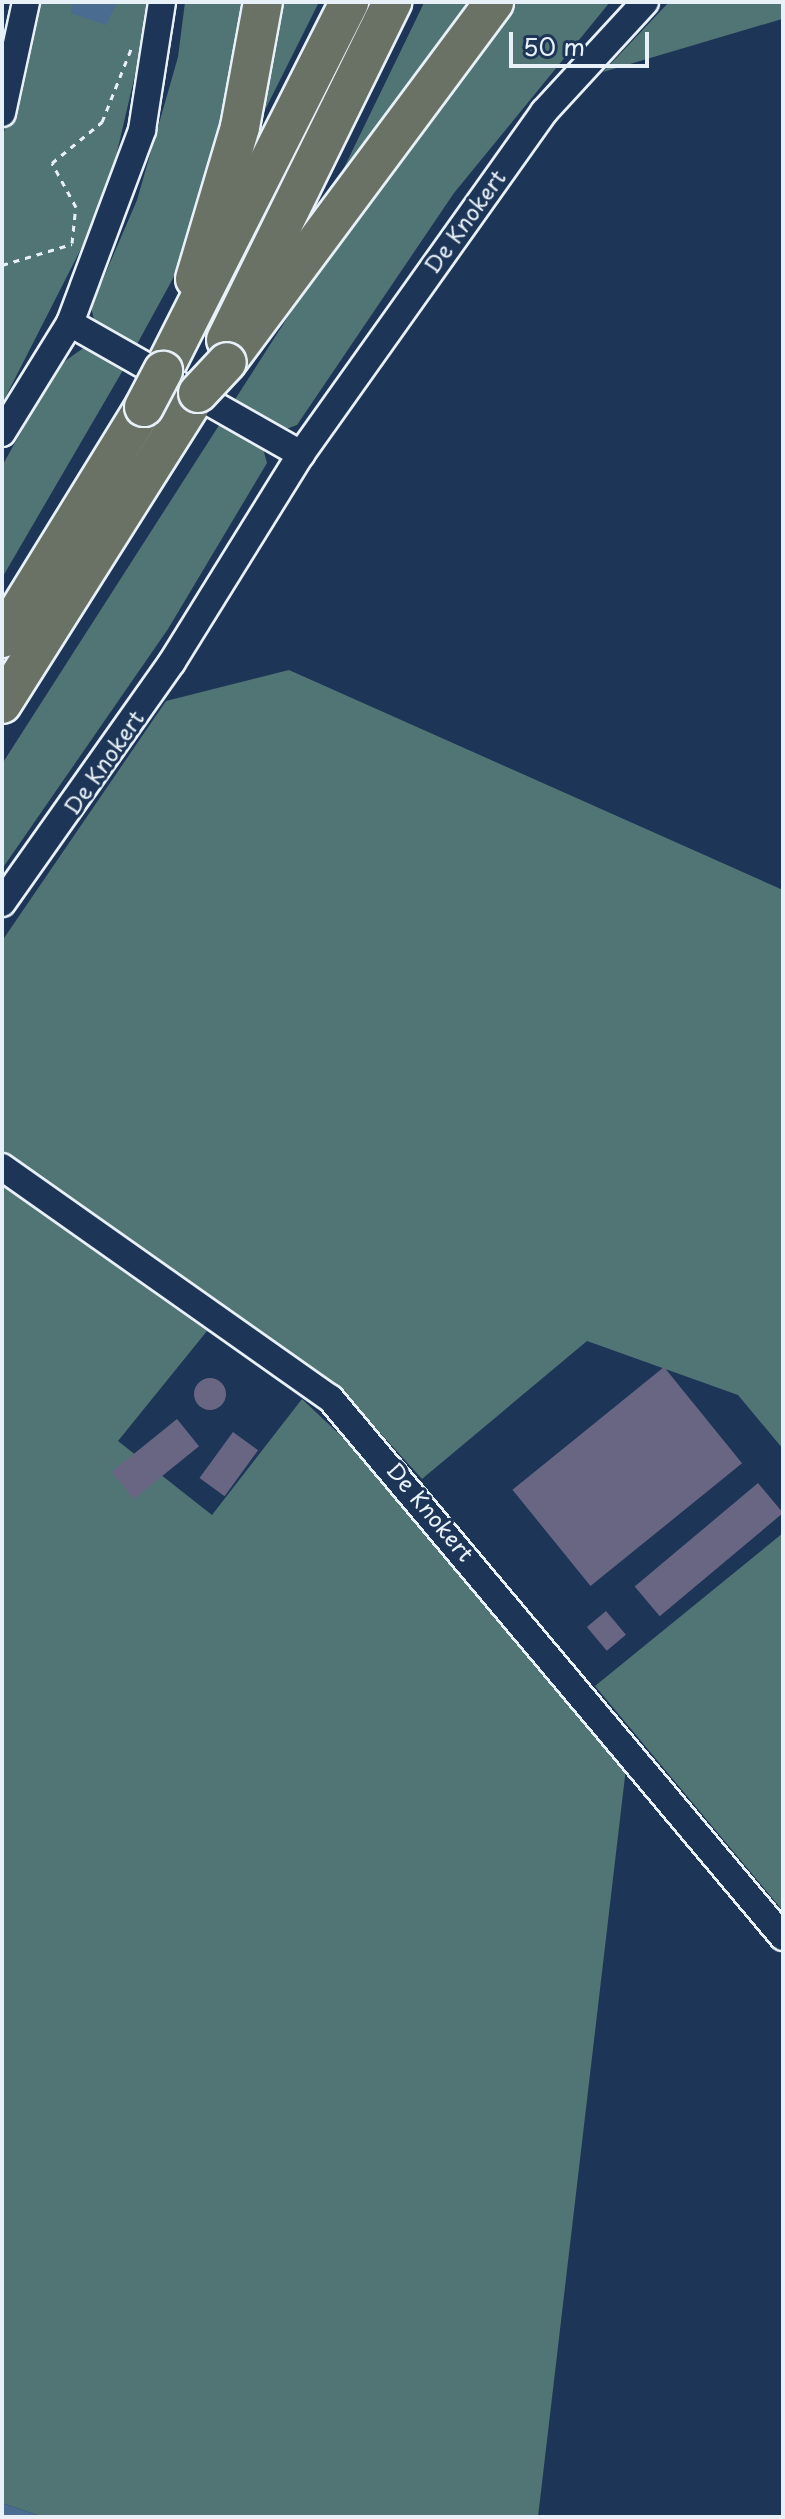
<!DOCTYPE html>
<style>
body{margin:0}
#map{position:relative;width:785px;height:2519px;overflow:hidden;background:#1d3557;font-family:"Playpen Sans",sans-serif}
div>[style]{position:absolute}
.green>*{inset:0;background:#517475}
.water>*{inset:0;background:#4a6c91}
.building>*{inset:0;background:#696683;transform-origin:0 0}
.round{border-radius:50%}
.path>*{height:3px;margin-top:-1.5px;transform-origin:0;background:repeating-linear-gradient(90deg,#e8f1f8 0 6px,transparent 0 12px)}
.roads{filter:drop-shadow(2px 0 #e8f1f8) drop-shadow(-2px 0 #e8f1f8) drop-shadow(0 2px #e8f1f8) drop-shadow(0 -2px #e8f1f8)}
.minor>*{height:26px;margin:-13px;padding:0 13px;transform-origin:13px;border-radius:13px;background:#1d3557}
.highway>*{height:38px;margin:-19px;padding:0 19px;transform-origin:19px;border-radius:19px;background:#6a7266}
.bridges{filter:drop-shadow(2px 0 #e8f1f8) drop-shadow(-2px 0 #e8f1f8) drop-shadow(0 2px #e8f1f8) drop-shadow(0 -2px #e8f1f8)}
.highway-bridge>*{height:38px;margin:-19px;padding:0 19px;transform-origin:19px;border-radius:19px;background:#6a7266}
span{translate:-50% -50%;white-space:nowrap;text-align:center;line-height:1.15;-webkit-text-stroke:6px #1d3557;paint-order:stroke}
.street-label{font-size:22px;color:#e8f1f8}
.frame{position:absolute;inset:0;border:4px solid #e8f1f8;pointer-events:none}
.scale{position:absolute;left:509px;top:32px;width:140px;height:36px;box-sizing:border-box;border:4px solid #e8f1f8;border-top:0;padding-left:10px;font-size:24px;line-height:28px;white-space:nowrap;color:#e8f1f8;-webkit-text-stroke:6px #1d3557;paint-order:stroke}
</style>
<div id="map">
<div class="green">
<i style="clip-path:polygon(36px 2px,152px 2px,114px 165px,86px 239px,2px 404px,2px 138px,27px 62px)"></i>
<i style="clip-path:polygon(185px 2px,247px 2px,227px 123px,188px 251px,136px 346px,95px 324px,91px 307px,137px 200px,178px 57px)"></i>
<i style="clip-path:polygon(276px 2px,319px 2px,246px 148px)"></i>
<i style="clip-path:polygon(424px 2px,478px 2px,341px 174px,422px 7px)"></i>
<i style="clip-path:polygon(503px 2px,610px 2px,454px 193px,297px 425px,286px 429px,234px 401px,400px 142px)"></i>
<i style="clip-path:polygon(669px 2px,782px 2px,782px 19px,603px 72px)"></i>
<i style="clip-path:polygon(89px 344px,126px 365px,2px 578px,2px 466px,58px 366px)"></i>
<i style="clip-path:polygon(223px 419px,261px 441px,267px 463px,168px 629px,2px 869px,2px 764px)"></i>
<i style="clip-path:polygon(289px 670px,783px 890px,783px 1449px,738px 1395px,587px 1341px,422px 1479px,364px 1415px,316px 1376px,2px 1151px,2px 941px,166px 701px)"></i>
<i style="clip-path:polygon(2px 1185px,207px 1331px,118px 1441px,212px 1515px,302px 1399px,374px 1467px,626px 1768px,538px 2517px,43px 2517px,2px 2503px)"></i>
<i style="clip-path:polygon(783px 1533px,783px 1911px,595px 1686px)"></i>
</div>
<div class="water">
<i style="clip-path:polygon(72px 2px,117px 2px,106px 25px,71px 13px)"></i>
<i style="clip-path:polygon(2px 2503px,43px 2517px,2px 2517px)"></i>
</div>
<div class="building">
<i style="left:664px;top:1367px;width:124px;height:195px;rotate:51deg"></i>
<i class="round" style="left:194px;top:1378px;width:32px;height:32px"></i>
<i style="left:177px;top:1419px;width:35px;height:84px;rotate:51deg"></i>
<i style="left:233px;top:1432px;width:31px;height:57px;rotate:36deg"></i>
<i style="left:758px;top:1483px;width:39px;height:161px;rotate:50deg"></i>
<i style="left:606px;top:1611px;width:31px;height:25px;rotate:50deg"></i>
</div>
<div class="path">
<i style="left:72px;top:243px;width:36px;rotate:-84deg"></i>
<i style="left:76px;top:207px;width:50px;rotate:-118.6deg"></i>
<i style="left:52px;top:163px;width:65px;rotate:-39.4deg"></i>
<i style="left:102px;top:122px;width:79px;rotate:-68.3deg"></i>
<i style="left:2px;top:265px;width:73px;rotate:-16.7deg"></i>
</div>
<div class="roads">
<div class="minor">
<i style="left:2px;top:113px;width:114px;rotate:-77.8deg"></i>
<i style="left:70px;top:323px;width:206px;rotate:-69.5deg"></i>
<i style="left:142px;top:130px;width:130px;rotate:-81.1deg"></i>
<i style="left:2px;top:433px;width:129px;rotate:-58.3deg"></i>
<i style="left:70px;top:323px;width:266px;rotate:29.6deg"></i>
<i style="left:301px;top:454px;width:245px;rotate:121.8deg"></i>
<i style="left:172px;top:662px;width:295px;rotate:125.2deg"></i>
<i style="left:301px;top:454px;width:420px;rotate:-54.6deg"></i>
<i style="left:544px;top:112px;width:149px;rotate:-47.4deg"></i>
<i style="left:2px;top:1167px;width:401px;rotate:35.2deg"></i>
<i style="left:330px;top:1398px;width:704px;rotate:49.95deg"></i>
</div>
<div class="highway">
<i style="left:195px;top:279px;width:159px;rotate:-73.5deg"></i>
<i style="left:240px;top:127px;width:127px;rotate:-79.6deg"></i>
<i style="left:226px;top:340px;width:377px;rotate:-63.8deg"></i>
<i style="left:227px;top:362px;width:448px;rotate:-53.4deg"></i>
<i style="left:163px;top:371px;width:413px;rotate:-63.2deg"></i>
<i style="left:2px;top:638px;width:271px;rotate:-58.4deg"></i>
<i style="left:2px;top:704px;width:368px;rotate:-57.8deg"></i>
</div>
</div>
<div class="bridges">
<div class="highway-bridge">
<i style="left:198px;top:393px;width:42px;rotate:-46.9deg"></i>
<i style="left:144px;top:407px;width:41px;rotate:-62.2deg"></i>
</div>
</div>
<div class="street-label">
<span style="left:464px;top:221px;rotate:-54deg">De Knokert</span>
<span style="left:103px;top:762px;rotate:-55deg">De Knokert</span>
<span style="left:431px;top:1511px;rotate:50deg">De Knokert</span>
</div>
<div class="frame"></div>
<div class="scale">50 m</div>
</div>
